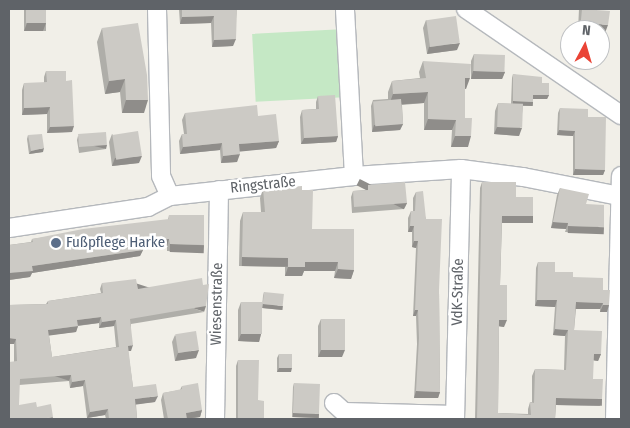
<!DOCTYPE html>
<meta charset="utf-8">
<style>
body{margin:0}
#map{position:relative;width:630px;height:428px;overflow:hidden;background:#f1efe8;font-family:"Fira Sans Condensed",sans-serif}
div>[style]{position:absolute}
.green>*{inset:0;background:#c5e8c5;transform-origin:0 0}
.roads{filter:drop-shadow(1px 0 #b5b8bc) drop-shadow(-1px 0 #b5b8bc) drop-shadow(0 1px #b5b8bc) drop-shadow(0 -1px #b5b8bc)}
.minor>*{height:18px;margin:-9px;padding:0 9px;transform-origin:9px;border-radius:9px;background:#fff}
.wall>*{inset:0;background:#afaea9;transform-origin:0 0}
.shaded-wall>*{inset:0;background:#8f8d8a;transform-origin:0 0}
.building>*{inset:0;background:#cccac5;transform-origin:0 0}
.dots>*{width:14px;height:14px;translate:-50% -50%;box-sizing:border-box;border:2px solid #fff;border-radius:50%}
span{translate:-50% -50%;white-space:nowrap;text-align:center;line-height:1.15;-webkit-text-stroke:5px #fff;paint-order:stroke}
.street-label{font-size:15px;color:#5f6368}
.service-label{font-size:15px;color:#4e5e75}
.left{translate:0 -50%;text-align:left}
.frame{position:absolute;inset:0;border:10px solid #5f6368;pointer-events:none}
.north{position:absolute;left:560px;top:20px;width:50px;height:50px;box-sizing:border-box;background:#fff;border:1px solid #bfc1c3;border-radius:50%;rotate:6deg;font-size:14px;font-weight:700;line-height:20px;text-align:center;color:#5f6368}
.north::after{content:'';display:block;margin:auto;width:18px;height:22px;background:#ea4335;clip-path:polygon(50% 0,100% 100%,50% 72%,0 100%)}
</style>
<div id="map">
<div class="green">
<i style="left:345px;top:29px;width:68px;height:93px;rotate:87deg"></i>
</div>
<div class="roads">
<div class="minor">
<i style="left:157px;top:9px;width:167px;rotate:88.6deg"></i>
<i style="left:161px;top:176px;width:22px;rotate:66deg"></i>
<i style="left:466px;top:9px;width:188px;rotate:34.4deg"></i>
<i style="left:354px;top:176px;width:107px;rotate:-3.7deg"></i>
<i style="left:461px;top:169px;width:63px;rotate:7.4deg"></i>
<i style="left:523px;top:177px;width:99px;rotate:11.1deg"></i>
<i style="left:9px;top:228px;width:141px;rotate:-8.6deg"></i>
<i style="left:148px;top:207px;width:25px;rotate:-27deg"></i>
<i style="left:170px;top:196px;width:185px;rotate:-6.2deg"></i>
<i style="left:354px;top:176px;width:167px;rotate:-93.1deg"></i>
<i style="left:334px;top:403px;width:13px;rotate:42deg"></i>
<i style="left:344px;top:412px;width:111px;rotate:1.5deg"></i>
<i style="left:215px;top:419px;width:229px;rotate:-89deg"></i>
<i style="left:455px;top:419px;width:250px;rotate:-88.6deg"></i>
<i style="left:615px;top:419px;width:243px;rotate:-88.6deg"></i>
</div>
</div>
<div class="wall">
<i style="left:24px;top:9px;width:22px;height:22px"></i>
<i style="clip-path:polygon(179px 9px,237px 9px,233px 46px,212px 47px,211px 23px,180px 24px)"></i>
<i style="clip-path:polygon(579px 9px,596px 9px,605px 33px,600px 32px,600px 30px,578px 30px)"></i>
<i style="clip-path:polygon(426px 20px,457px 50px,427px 54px,423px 28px)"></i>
<i style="clip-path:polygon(102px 28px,144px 113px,122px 113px,120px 92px,105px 94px,97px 42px)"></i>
<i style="clip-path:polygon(474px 54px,505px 72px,502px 79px,471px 79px,471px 61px)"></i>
<i style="clip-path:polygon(423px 61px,466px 89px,465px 89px,465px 118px,468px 147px,451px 147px,452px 130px,424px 130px,424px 103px,402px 105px,403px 124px,400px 130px,372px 132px,371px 106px,373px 100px,388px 99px,388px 92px,392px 81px,420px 78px,419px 72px)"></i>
<i style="clip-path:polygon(46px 71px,66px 81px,72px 132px,47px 133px,47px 114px,22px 115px,22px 90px,24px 83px,44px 83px,44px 77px)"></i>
<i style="clip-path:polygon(513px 74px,542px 83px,549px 95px,547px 99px,533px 99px,532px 106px,523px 106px,519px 136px,494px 134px,495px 111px,498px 103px,511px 104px,512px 78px)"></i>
<i style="clip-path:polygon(318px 96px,338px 136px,336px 142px,301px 144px,300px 117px,302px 110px,316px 109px,316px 102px)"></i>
<i style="clip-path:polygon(560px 108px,588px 117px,605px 170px,603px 175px,573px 175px,573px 136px,557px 135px,558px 113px)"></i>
<i style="clip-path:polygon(185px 113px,258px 116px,279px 141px,276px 148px,239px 151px,237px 162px,221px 163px,220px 150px,180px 154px,179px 141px,182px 134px,184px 134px,182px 120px)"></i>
<i style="clip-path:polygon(112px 134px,139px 163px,112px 166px,109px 142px)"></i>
<i style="clip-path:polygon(28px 135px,43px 152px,29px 154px,27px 139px)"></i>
<i style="clip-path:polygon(78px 136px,106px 149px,79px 153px,77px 140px)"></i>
<i style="clip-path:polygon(482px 182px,516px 197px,533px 216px,531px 223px,502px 223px,500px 285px,504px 327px,499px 326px,498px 413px,528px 414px,528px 409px,530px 402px,532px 402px,532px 376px,535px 369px,564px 370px,565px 336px,553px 335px,555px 307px,535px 306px,536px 268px,538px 262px,555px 272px,573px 277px,603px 290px,607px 312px,600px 312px,600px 309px,576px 309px,574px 330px,601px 354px,598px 361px,593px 360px,593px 379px,600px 406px,556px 405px,555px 419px,475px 419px,480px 188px)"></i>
<i style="clip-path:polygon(368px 185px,407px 203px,404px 209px,352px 213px,351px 197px,353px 191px,366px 190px)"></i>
<i style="clip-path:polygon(560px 188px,586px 204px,602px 233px,565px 232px,566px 229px,551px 228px,557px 195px)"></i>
<i style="clip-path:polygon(263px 189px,302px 190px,312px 229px,354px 270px,351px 279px,334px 278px,335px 271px,304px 271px,302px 276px,285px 276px,285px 267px,239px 266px,240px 221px,243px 212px,261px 212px,260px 198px)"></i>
<i style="clip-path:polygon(416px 192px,426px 219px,439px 290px,440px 392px,438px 398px,414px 398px,417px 344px,416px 316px,413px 316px,416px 248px,412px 247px,412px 232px,408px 232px,408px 218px,411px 211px,413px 211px,413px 198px)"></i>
<i style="clip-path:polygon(169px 215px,204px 245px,202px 252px,167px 251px,167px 246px,143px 247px,143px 250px,140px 256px,32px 273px,30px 277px,9px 280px,9px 245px,31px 242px,32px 239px,168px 220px)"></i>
<i style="clip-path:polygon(evenodd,102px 283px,138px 289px,204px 312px,131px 324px,131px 351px,128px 351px,133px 387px,155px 402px,136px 404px,137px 419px,106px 419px,105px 415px,87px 418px,83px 386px,70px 388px,69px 381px,19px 385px,9px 419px,14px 362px,14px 344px,9px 344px,9px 305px,46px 304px,48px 301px,101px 293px,100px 289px,102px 283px,99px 323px,99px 328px,114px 326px,116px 347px,52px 357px,49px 335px,76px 332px,78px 326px,99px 323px)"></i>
<i style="clip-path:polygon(264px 292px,282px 310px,262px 308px,263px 296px)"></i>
<i style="clip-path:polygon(241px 302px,261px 334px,259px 342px,238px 341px,238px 310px)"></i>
<i style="clip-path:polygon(321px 319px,342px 357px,318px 357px,318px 326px)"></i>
<i style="clip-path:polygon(175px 335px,196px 358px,175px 361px,172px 342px)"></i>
<i style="clip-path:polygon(279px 354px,291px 372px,277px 372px,277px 358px)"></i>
<i style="clip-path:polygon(238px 360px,258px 400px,264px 419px,236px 419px,236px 366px)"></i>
<i style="clip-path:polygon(294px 383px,318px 418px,292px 417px,293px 387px)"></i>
<i style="clip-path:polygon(182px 386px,202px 410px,200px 417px,189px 419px,164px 419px,161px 400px,163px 393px,180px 390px)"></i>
</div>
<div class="shaded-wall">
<i style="clip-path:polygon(119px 9px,140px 9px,118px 10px)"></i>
<i style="clip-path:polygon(214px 16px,211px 23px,180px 24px,182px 17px)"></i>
<i style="clip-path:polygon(27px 23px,46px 23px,43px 31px,24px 31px)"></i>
<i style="clip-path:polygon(598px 24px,608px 25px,605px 33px,600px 32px,600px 30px,596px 30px)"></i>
<i style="clip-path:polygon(236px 39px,233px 46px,212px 47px,214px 40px)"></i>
<i style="clip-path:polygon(460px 43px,457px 50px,427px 54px,429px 47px)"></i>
<i style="clip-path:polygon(473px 71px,505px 72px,502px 79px,471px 79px)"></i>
<i style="clip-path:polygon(465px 78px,470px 78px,466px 89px,461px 88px)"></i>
<i style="clip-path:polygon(125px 79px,120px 92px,105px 94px,109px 81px)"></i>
<i style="clip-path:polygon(428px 92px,424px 103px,389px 105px,393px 94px)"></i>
<i style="clip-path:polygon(533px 95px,549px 95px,547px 99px,532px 99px)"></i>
<i style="clip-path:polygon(126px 100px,148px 100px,144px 113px,122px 113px)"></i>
<i style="left:513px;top:101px;width:20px;height:4px;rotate:3deg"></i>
<i style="clip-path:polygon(50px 107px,47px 114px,22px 115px,24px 108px)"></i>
<i style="clip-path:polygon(428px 119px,456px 120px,452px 130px,424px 130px)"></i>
<i style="clip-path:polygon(403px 124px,400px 130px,372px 132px,374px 125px)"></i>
<i style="clip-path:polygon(74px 126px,72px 132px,47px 133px,50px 127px)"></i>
<i style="clip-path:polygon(497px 127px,522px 128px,519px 136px,494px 134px)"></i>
<i style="clip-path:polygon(559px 130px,575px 131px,573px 136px,557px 135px)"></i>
<i style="clip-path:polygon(338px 136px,336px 142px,301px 144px,304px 138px)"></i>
<i style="clip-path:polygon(455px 136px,471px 136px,468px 147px,451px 147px)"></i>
<i style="clip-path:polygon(279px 141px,276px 148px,236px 152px,239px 144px)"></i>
<i style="clip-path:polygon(222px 143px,220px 150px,180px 154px,183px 147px)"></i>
<i style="left:107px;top:145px;width:4px;height:27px;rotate:104deg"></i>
<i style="clip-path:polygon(44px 148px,43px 152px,29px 154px,31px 151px)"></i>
<i style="clip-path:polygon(240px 154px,237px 162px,221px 163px,223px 156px)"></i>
<i style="clip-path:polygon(142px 156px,139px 163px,112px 166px,115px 158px)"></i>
<i style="clip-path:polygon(575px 169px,605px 170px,603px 175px,573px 175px)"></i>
<i style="left:407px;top:203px;width:7px;height:53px;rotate:117deg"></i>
<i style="left:502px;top:216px;width:31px;height:7px"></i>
<i style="clip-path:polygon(553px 222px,568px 223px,566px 229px,551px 228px)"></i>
<i style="clip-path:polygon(410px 226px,414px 226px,412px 232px,408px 232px)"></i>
<i style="left:568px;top:226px;width:36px;height:7px;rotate:2deg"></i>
<i style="clip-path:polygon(169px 239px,167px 246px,139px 247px,142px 241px)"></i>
<i style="clip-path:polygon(414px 241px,418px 241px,416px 248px,412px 247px)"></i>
<i style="left:170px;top:244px;width:34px;height:8px;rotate:2deg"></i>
<i style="clip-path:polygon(143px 250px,140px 256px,32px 273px,30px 277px,9px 280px,9px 273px,32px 266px)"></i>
<i style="left:242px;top:257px;width:46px;height:9px;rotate:1deg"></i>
<i style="clip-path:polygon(305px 262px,338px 262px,335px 271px,304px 271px,302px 276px,285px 276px,288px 267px)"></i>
<i style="clip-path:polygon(338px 269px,354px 270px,351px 279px,334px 278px)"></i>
<i style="clip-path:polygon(537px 300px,557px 300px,555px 307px,535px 306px)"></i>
<i style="clip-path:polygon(576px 302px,603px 303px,600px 309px,574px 309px)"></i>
<i style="left:263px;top:304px;width:20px;height:4px;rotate:6deg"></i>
<i style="clip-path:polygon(603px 305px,609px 305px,607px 312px,600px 312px)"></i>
<i style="left:206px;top:306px;width:6px;height:77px;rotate:108deg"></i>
<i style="clip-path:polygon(415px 310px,418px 310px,416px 316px,413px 316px)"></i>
<i style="clip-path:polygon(101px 317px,99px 323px,75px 326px,77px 320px)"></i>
<i style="clip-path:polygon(116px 320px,114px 326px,99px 328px,102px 322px)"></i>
<i style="clip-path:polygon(499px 320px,507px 320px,504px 327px,497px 326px)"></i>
<i style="clip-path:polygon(78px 326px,76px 332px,46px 336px,48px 330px)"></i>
<i style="clip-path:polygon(555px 329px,568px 330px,565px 336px,553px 335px)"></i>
<i style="clip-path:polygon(241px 334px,261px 334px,259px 342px,238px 341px)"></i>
<i style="clip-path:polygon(9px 338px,16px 339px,14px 344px,9px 344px)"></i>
<i style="clip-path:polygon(133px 345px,131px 351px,125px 351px,128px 346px)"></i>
<i style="clip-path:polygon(199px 350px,196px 358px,175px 361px,178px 353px)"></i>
<i style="clip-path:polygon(321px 350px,345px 350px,342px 357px,318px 357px)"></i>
<i style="clip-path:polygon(594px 354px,601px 354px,598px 361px,591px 360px)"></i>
<i style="clip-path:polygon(279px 368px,292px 368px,291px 372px,277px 372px)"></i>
<i style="left:71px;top:375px;width:6px;height:51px;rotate:108deg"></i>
<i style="clip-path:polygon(85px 380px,83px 386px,70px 388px,72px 382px)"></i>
<i style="clip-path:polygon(416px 391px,440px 392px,438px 398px,414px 398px)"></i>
<i style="clip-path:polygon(158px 396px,155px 402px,133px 405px,135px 399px)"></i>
<i style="left:556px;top:398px;width:46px;height:7px;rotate:1deg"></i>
<i style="clip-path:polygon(108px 409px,105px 415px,87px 418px,90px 412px)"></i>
<i style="clip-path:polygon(202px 410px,200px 417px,184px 419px,186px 413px)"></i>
<i style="left:293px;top:413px;width:26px;height:4px;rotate:2deg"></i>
<i style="clip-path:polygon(53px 417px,52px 419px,41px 419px)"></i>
</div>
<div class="building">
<i style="left:26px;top:9px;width:20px;height:14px"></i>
<i style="clip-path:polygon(182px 9px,237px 9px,236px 39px,214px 40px,214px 16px,182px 17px)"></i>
<i style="clip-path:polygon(582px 9px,596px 9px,596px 10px,610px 11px,608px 25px,598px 24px,598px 30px,580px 30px)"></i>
<i style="left:456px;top:16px;width:27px;height:30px;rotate:82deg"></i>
<i style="clip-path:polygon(138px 23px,147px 75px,148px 100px,126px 100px,125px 79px,109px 81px,102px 28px)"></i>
<i style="left:474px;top:54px;width:31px;height:17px;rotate:2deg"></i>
<i style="clip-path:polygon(423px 61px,471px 64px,470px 78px,465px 78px,465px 118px,472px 118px,471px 136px,455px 136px,456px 120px,428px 119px,428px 92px,393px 94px,392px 81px,426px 78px)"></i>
<i style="clip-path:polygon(46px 71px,66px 71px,66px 81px,72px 80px,74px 126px,50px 127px,50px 107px,24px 108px,24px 83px,47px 82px)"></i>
<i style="clip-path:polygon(513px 74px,542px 77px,542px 83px,549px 83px,549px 95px,533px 95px,533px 102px,513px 101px)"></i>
<i style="clip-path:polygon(335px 95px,338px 136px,304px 138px,302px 110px,319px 109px,318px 96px)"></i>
<i style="left:401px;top:99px;width:25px;height:28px;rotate:85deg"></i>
<i style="left:498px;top:103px;width:25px;height:24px;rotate:2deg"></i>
<i style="clip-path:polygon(257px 105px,258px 116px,276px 114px,279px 141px,239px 144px,240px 154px,223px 156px,222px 143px,183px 147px,182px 134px,187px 134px,185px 113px)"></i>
<i style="clip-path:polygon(560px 108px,588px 109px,588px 117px,606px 117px,605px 170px,575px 169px,575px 131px,559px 130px)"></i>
<i style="left:138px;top:131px;width:25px;height:26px;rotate:81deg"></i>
<i style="left:106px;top:132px;width:13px;height:28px;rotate:86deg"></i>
<i style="clip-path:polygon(42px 134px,44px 148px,31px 151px,28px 135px)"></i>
<i style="clip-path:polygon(405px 182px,407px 203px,354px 207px,353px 191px,368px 190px,368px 185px)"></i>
<i style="clip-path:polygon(482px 182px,516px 182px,516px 197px,533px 197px,533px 216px,502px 216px,500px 285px,507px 285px,507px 320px,499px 320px,498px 413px,531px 415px,530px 402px,534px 403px,535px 369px,566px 370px,568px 330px,555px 329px,557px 300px,537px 300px,538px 262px,555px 262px,555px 272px,573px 272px,573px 277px,603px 278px,603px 290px,610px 290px,609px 305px,603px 305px,603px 303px,576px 302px,574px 330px,602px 331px,601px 354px,594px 354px,593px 379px,603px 379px,602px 399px,556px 398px,555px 419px,477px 419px)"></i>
<i style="clip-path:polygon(302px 186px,302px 190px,313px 190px,312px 229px,354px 229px,354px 270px,338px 269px,338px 262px,305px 262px,305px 267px,288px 267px,288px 258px,242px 257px,243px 212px,265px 212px,263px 189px)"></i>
<i style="clip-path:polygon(560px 188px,589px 194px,586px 204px,604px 205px,604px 227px,568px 226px,568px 223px,553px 222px)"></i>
<i style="clip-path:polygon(423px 191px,426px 219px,442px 219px,439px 290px,440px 392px,416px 391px,419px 338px,418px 310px,415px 310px,418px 241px,414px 241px,414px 226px,410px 226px,411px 211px,415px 211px,416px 192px)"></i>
<i style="clip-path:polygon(169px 215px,204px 215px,204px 245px,170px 244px,169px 239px,142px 241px,143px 250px,32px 266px,33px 271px,9px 273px,9px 245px,33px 242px,32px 239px,83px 229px,169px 219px)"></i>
<i style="clip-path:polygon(evenodd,202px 278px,203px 285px,209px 284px,206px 306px,130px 319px,133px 345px,128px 346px,133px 387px,156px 384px,158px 396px,135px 399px,137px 419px,109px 419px,108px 409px,90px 412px,85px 380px,72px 382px,71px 375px,20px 379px,19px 405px,36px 402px,37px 407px,51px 404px,53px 417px,41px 419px,9px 419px,9px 362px,17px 361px,16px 339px,9px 338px,9px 305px,48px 304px,48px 301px,103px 293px,102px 283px,136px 279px,138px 289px,202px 278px,101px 317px,102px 322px,116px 320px,119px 347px,52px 357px,48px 330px,78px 326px,77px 320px,101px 317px)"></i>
<i style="left:264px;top:292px;width:20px;height:12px;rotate:6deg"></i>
<i style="left:241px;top:302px;width:21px;height:32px"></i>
<i style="left:321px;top:319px;width:24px;height:31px"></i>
<i style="left:196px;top:331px;width:19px;height:21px;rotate:81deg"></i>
<i style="left:279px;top:354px;width:13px;height:14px"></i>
<i style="clip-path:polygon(238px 360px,259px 360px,258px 400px,264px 401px,264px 418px,258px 418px,258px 419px,238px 419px)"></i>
<i style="clip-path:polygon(198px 383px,202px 410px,186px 413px,187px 419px,168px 419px,163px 393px,182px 389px,182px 386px)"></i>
<i style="left:294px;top:383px;width:26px;height:30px;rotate:2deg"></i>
<i style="left:417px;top:418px;width:21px;height:1px"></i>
</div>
<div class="dots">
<i style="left:56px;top:243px;background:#5c6f8a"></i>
</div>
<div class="street-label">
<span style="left:263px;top:185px;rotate:-6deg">Ringstraße</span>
<span style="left:458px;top:292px;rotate:-89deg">VdK-Straße</span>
<span style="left:217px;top:304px;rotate:-89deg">Wiesenstraße</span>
</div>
<div class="service-label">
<span class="left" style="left:66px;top:243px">Fußpflege Harke</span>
</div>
<div class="frame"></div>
<div class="north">N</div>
</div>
